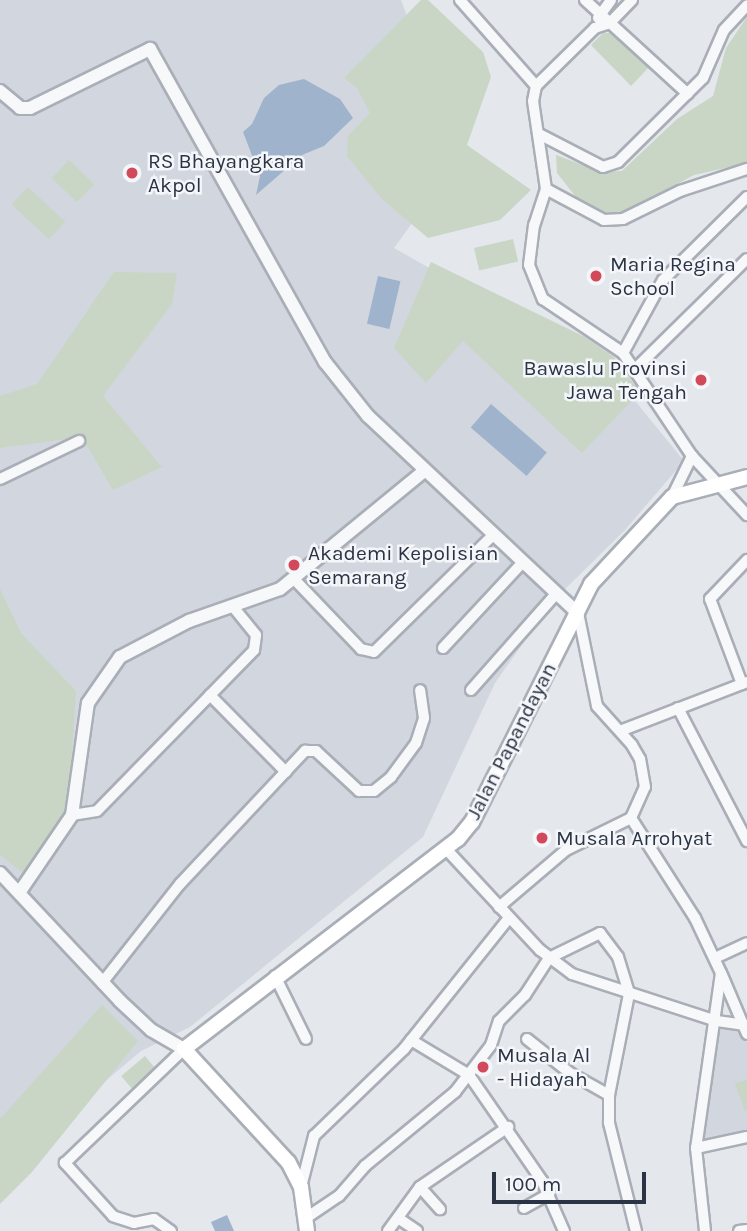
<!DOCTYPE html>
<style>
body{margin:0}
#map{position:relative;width:747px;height:1231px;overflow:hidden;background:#e4e7ec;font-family:Karla,sans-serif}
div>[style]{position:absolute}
.built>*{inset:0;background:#d2d6de}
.green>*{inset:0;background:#c9d6c5;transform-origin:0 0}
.water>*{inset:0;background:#9fb4cc;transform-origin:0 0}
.roads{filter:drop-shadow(2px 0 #a9aeb7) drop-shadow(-2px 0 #a9aeb7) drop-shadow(0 2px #a9aeb7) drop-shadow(0 -2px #a9aeb7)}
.minor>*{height:10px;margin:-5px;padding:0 5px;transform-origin:5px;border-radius:5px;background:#f7f8fa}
.tertiary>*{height:12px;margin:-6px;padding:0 6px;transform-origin:6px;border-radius:6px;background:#f7f8fa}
.secondary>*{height:14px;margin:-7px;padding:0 7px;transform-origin:7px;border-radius:7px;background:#fff}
.dots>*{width:19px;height:19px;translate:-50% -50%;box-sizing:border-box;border:4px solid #f4f6f9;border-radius:50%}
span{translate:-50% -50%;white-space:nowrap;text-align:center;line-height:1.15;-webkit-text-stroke:5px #f4f6f9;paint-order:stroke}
.poi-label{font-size:21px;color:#2b3445}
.left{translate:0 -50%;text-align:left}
.right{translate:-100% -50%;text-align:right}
.street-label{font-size:21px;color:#2b3445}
.scale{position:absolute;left:492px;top:1172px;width:154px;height:32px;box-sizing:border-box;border:4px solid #2b3445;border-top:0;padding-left:9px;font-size:21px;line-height:24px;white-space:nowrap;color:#2b3445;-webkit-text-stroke:5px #f4f6f9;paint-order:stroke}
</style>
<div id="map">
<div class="built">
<i style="clip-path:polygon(0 0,401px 0,417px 43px,415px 219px,394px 248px,610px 370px,684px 461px,625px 530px,553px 601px,519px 649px,495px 683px,423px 837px,190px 1027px,141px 1051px,0 1170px)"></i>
<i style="clip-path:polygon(717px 1023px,741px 1027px,747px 1043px,747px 1141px,699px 1152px)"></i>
</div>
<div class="green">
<i style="clip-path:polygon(421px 0,428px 0,483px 52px,491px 77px,467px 145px,531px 190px,500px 220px,428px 238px,382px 199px,347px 156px,348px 136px,370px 113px,357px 88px,344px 78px)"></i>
<i style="clip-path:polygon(747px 17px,747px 163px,694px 175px,617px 216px,604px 216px,579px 201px,557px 173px,556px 155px,601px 172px,622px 171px,677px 119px,713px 96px,726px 48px)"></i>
<i style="clip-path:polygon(603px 33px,614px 33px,649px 67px,631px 86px,591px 45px)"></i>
<i style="left:69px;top:160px;width:35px;height:25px;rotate:44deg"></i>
<i style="left:28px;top:187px;width:51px;height:24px;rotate:43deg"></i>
<i style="left:513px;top:239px;width:23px;height:40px;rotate:77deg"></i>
<i style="clip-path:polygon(431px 262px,585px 337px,614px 357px,640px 392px,582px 453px,463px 341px,426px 383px,394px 348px)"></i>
<i style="clip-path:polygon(114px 272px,177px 273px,172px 304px,103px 396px,162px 467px,113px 490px,82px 437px,0 448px,0 396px,37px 384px)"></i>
<i style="clip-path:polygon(0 589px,21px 633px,76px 691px,68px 813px,23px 873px,0 855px)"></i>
<i style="clip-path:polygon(102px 1005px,138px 1041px,32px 1172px,0 1204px,0 1119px)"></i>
<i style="left:145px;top:1056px;width:16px;height:31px;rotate:50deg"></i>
<i style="clip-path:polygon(747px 1079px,747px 1110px,745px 1111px,735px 1084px)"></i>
</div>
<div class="water">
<i style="clip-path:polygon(304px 79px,340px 99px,353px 118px,324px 146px,302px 155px,256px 195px,260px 176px,243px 132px,252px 124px,264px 98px,279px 85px)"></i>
<i style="left:378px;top:276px;width:23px;height:49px;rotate:13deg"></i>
<i style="left:491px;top:404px;width:74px;height:31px;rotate:41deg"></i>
<i style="clip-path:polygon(227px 1215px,234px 1231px,215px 1231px,211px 1222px)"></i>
</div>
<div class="roads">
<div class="minor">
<i style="left:460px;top:0;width:115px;rotate:48.5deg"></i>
<i style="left:585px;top:0;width:139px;rotate:42.4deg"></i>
<i style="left:632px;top:0;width:32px;rotate:134deg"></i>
<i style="left:610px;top:23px;width:16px;rotate:162deg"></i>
<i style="left:595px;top:28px;width:83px;rotate:135.5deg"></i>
<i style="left:536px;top:86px;width:15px;rotate:101deg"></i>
<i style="left:533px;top:101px;width:89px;rotate:81.6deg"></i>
<i style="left:546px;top:189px;width:38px;rotate:108deg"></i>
<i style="left:534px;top:225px;width:40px;rotate:97.1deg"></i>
<i style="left:529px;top:265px;width:37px;rotate:68deg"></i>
<i style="left:543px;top:299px;width:97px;rotate:34deg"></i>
<i style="left:623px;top:353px;width:124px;rotate:56.2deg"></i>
<i style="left:692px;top:456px;width:81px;rotate:47deg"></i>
<i style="left:598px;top:18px;width:22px;rotate:-54deg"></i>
<i style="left:539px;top:134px;width:72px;rotate:27.3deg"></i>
<i style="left:603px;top:167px;width:16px;rotate:-18deg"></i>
<i style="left:618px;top:162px;width:120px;rotate:-44.7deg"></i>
<i style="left:703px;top:78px;width:52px;rotate:-66.4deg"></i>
<i style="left:724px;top:30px;width:34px;rotate:-47deg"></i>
<i style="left:546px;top:189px;width:66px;rotate:28.1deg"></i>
<i style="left:604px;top:220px;width:19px;rotate:-3deg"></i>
<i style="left:623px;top:219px;width:64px;rotate:-26.2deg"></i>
<i style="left:680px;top:191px;width:71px;rotate:-18.2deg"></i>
<i style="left:623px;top:353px;width:83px;rotate:-61.3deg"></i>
<i style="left:663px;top:280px;width:118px;rotate:-44.7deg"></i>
<i style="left:634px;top:370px;width:158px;rotate:-44.5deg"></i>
<i style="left:0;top:479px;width:88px;rotate:-25.7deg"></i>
<i style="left:672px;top:497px;width:46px;rotate:-64deg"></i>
<i style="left:294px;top:579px;width:97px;rotate:46.3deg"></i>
<i style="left:361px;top:649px;width:13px;rotate:13deg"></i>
<i style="left:374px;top:652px;width:167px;rotate:-44.5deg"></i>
<i style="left:443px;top:648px;width:117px;rotate:-47.1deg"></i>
<i style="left:742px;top:684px;width:91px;rotate:-110.6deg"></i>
<i style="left:710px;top:599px;width:54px;rotate:-46.5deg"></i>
<i style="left:471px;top:690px;width:128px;rotate:-48.5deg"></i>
<i style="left:210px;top:695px;width:108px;rotate:45.4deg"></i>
<i style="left:678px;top:708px;width:150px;rotate:62.6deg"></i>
<i style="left:620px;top:731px;width:136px;rotate:-21.1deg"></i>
<i style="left:72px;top:815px;width:25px;rotate:-9deg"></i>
<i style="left:97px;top:811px;width:225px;rotate:-45.7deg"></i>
<i style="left:254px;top:650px;width:15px;rotate:-82deg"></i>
<i style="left:256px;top:635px;width:35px;rotate:-129deg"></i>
<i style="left:631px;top:818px;width:119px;rotate:57.4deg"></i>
<i style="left:695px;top:918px;width:61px;rotate:64.7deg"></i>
<i style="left:721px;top:973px;width:177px;rotate:98.1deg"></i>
<i style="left:696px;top:1148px;width:83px;rotate:83.8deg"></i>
<i style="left:447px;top:850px;width:137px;rotate:47.1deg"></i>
<i style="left:540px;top:950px;width:40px;rotate:37deg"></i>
<i style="left:572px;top:974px;width:152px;rotate:18deg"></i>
<i style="left:717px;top:1021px;width:30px;rotate:8deg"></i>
<i style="left:499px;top:907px;width:88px;rotate:-40.4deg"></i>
<i style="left:566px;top:850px;width:72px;rotate:-26.2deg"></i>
<i style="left:631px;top:818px;width:34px;rotate:-66deg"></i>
<i style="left:645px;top:787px;width:28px;rotate:-100deg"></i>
<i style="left:640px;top:759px;width:16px;rotate:-120deg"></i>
<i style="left:632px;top:745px;width:52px;rotate:-131.9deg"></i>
<i style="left:597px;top:706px;width:95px;rotate:-101.5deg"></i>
<i style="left:715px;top:958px;width:35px;rotate:-25deg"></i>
<i style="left:722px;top:975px;width:64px;rotate:67deg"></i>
<i style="left:275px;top:976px;width:70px;rotate:63.8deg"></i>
<i style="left:102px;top:983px;width:126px;rotate:-51.8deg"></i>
<i style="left:180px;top:884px;width:183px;rotate:-46.8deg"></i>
<i style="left:305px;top:751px;width:11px"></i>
<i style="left:316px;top:751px;width:59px;rotate:42.9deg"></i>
<i style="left:359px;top:791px;width:15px"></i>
<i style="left:374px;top:791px;width:22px;rotate:-39deg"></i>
<i style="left:391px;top:777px;width:42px;rotate:-53.7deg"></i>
<i style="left:416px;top:743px;width:26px;rotate:-72deg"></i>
<i style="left:424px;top:718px;width:28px;rotate:-98deg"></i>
<i style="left:527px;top:1039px;width:55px;rotate:38.3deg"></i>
<i style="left:570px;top:1073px;width:45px;rotate:29.4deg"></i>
<i style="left:411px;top:1040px;width:68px;rotate:31.1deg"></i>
<i style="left:469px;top:1075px;width:129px;rotate:55.4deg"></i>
<i style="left:542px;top:1181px;width:55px;rotate:66.3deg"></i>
<i style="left:696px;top:1148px;width:52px;rotate:-12.2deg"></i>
<i style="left:301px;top:1187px;width:53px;rotate:-75.7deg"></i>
<i style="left:314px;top:1136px;width:125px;rotate:-44deg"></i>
<i style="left:404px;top:1049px;width:166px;rotate:-51.3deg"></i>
<i style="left:420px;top:1187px;width:30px;rotate:48deg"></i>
<i style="left:524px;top:1208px;width:29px;rotate:-29deg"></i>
<i style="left:306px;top:1218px;width:40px;rotate:-34deg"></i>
<i style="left:339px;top:1196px;width:40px;rotate:-49deg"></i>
<i style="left:365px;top:1166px;width:117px;rotate:-39.4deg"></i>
<i style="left:455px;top:1092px;width:59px;rotate:-52.5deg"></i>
<i style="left:491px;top:1045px;width:25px;rotate:-72deg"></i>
<i style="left:499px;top:1021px;width:37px;rotate:-45deg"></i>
<i style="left:525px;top:995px;width:44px;rotate:-57deg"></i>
<i style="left:549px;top:958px;width:57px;rotate:-26.1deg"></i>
<i style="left:600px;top:933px;width:30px;rotate:53deg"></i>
<i style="left:618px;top:957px;width:39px;rotate:73deg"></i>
<i style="left:629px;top:994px;width:103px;rotate:101.2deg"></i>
<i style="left:609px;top:1095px;width:28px;rotate:90deg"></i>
<i style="left:609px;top:1123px;width:111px;rotate:76deg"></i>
<i style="left:398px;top:1218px;width:23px;rotate:34deg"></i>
<i style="left:171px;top:1231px;width:21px;rotate:-145deg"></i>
<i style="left:154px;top:1219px;width:20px;rotate:169deg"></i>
<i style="left:134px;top:1223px;width:22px;rotate:-162deg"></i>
<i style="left:113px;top:1216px;width:72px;rotate:-132.2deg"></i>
<i style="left:65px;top:1163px;width:165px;rotate:-43.8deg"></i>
<i style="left:388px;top:1231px;width:54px;rotate:-54deg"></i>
<i style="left:420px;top:1187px;width:107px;rotate:-34.3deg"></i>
<i style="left:739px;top:1231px;width:8px;rotate:-7deg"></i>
</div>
<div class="tertiary">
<i style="left:0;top:91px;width:26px;rotate:40deg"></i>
<i style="left:20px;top:108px;width:10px"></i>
<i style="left:30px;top:108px;width:134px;rotate:-26.2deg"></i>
<i style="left:150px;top:49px;width:359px;rotate:60.8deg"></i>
<i style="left:325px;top:362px;width:69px;rotate:51.5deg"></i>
<i style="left:368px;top:416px;width:288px;rotate:43.2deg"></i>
<i style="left:0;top:873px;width:175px;rotate:46.8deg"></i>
<i style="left:120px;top:1001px;width:42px;rotate:43.1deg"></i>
<i style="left:151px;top:1030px;width:38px;rotate:30deg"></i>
<i style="left:19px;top:893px;width:94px;rotate:-55.8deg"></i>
<i style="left:72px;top:815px;width:113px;rotate:-81.9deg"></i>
<i style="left:88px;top:703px;width:56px;rotate:-55.2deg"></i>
<i style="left:120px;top:657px;width:78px;rotate:-27.6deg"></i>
<i style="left:189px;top:621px;width:96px;rotate:-19.4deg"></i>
<i style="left:280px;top:589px;width:186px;rotate:-39.3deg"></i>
</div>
<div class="secondary">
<i style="left:307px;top:1231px;width:44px;rotate:-97.8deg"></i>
<i style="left:301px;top:1187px;width:28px;rotate:-117deg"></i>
<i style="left:288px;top:1162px;width:154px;rotate:-132.6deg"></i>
<i style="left:184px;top:1049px;width:345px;rotate:-37.5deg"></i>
<i style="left:458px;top:839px;width:22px;rotate:-51deg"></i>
<i style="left:472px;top:822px;width:266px;rotate:-63.4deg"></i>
<i style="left:591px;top:584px;width:119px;rotate:-47deg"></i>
<i style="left:672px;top:497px;width:78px;rotate:-14.9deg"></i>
</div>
</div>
<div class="dots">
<i style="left:132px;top:173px;background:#d1495b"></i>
<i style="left:596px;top:276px;background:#d1495b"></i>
<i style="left:701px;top:380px;background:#d1495b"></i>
<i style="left:294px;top:565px;background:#d1495b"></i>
<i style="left:542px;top:838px;background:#d1495b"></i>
<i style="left:483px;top:1067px;background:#d1495b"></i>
</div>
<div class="poi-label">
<span class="left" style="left:148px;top:173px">RS Bhayangkara<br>Akpol</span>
<span class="left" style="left:610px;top:276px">Maria Regina<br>School</span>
<span class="right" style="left:687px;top:380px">Bawaslu Provinsi<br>Jawa Tengah</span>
<span class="left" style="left:308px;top:565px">Akademi Kepolisian<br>Semarang</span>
<span class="left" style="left:556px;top:838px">Musala Arrohyat</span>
<span class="left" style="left:497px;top:1067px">Musala Al<br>- Hidayah</span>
</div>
<div class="street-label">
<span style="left:511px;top:741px;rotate:-63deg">Jalan Papandayan</span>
</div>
<div class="scale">100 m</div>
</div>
